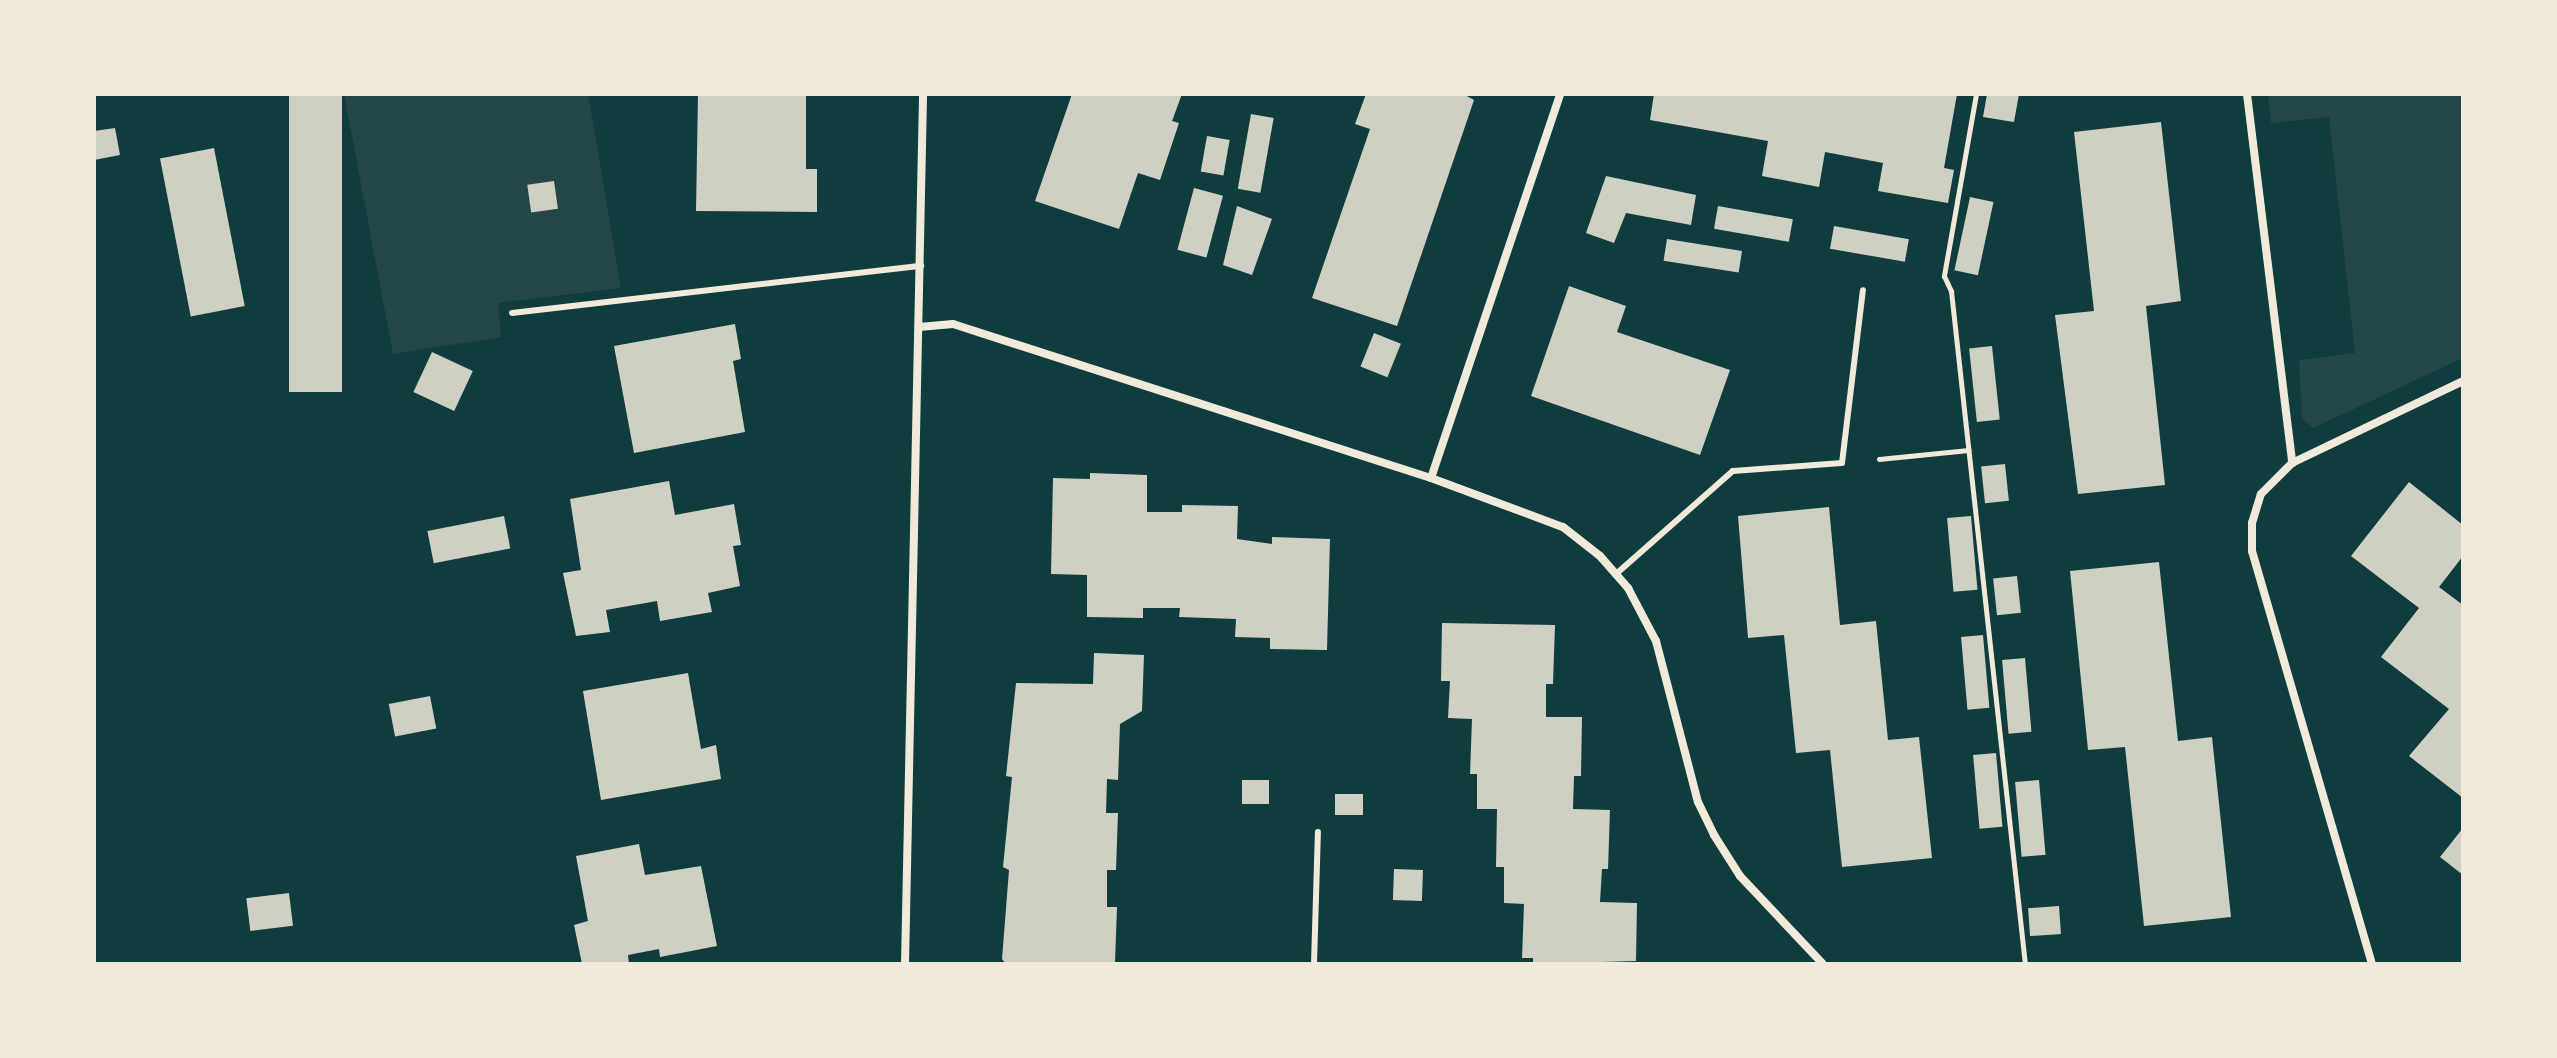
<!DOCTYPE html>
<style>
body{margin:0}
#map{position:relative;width:2557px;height:1058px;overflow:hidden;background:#0f3d3e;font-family:Lato,sans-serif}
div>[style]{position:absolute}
.green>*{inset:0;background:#244646}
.building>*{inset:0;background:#cfcfc3;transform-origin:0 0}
.path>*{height:5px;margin:-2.5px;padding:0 2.5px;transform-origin:2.5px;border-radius:2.5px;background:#f1e9da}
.service>*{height:6px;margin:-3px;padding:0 3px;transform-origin:3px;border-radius:3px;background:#f1e9da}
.minor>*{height:8px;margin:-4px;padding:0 4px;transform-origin:4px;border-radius:4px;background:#f1e9da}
span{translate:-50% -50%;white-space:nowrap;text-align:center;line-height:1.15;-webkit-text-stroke:7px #f1e9da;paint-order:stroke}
.frame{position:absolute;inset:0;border:96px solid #f1e9da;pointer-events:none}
</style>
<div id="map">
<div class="green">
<i style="clip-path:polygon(344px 94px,588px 94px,621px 288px,498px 303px,501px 337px,393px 354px)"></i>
<i style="clip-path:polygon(2268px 94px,2463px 94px,2463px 358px,2313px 428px,2302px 418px,2299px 360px,2355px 353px,2329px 117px,2271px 123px)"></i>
</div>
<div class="building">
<i style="left:289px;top:94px;width:53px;height:298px"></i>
<i style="clip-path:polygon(698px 94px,806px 94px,806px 169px,817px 169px,817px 212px,696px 211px)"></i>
<i style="clip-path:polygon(1072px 94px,1182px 94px,1172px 121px,1179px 123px,1160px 180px,1138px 173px,1119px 229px,1035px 201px)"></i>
<i style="clip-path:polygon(1366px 94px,1463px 94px,1474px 100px,1397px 326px,1312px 298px,1370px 129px,1355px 124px)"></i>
<i style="clip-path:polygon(1654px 94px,1957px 94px,1944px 168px,1954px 170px,1948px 203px,1878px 191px,1883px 163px,1825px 152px,1819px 187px,1762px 176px,1768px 141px,1650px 120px)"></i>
<i style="clip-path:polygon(1987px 94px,2019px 94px,2014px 122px,1983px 117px)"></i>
<i style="left:1251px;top:114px;width:23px;height:76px;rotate:10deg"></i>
<i style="clip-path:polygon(2161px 122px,2181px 301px,2146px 306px,2165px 485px,2078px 494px,2055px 315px,2094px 311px,2074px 132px)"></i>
<i style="clip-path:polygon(115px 128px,120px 155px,94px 160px,94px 131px)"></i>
<i style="left:1207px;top:136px;width:23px;height:36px;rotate:10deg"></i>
<i style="left:214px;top:148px;width:161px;height:55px;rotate:79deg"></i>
<i style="clip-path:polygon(1606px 176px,1696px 195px,1691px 225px,1626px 213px,1614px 243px,1586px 233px)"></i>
<i style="left:554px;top:181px;width:28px;height:27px;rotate:82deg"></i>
<i style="left:1194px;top:188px;width:30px;height:64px;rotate:15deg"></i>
<i style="left:1970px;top:197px;width:24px;height:75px;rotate:12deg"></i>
<i style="clip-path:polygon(1237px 206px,1272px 219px,1252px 275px,1223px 265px)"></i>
<i style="left:1718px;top:206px;width:76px;height:23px;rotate:10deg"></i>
<i style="left:1834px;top:226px;width:76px;height:23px;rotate:10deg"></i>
<i style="left:1667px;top:239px;width:76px;height:22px;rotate:9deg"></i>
<i style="clip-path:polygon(1569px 286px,1626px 306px,1617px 332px,1730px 370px,1700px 455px,1531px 396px)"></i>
<i style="clip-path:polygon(735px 324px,741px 359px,733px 361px,745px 432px,634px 453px,614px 346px)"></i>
<i style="left:1374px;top:333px;width:29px;height:36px;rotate:22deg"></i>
<i style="left:1992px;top:346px;width:74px;height:23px;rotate:84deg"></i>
<i style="left:432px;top:352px;width:45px;height:44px;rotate:25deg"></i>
<i style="left:2005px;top:464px;width:37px;height:24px;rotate:84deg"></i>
<i style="clip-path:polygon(1090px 473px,1147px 475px,1147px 512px,1182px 512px,1182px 505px,1238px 506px,1237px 539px,1272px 544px,1272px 537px,1330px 539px,1327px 650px,1270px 649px,1270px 638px,1235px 637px,1236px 619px,1179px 617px,1180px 608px,1143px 608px,1143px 618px,1087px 617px,1087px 575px,1051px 574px,1053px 478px,1090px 479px)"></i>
<i style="clip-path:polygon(669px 481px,675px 515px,734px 504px,741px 545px,733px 546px,740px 586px,708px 593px,712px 612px,660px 621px,657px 601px,606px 610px,610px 632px,576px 636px,563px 573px,581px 570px,570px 499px)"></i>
<i style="clip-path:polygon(2409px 482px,2463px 525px,2463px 556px,2439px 587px,2463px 605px,2463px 798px,2409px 756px,2449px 709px,2381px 657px,2419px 608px,2351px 556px)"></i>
<i style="clip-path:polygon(1829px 507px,1840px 625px,1876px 621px,1888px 740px,1919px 737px,1932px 858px,1842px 867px,1830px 750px,1796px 753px,1784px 635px,1748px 638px,1738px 516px)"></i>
<i style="left:504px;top:516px;width:33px;height:78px;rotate:79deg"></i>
<i style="left:1971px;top:516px;width:74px;height:24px;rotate:85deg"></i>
<i style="clip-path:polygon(2159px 562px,2178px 741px,2212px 737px,2231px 917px,2144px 926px,2125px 747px,2088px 750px,2070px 571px)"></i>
<i style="left:2017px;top:576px;width:37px;height:24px;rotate:84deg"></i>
<i style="clip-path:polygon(1442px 623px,1555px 625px,1553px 684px,1546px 684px,1546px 717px,1582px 717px,1581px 776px,1574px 776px,1573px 809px,1610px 810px,1608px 869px,1602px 869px,1600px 902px,1637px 903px,1636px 961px,1533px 964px,1533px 958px,1522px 958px,1524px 904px,1504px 903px,1504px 867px,1496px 867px,1497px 809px,1477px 809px,1477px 774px,1470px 774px,1472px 719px,1448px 718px,1450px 681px,1441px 681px)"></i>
<i style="left:1983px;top:635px;width:73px;height:22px;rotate:85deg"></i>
<i style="clip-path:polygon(1094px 653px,1144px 655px,1142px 711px,1120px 724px,1118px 780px,1107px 779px,1106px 813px,1118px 813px,1116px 870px,1107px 870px,1107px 907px,1117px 907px,1115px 963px,1006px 964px,1002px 959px,1009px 870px,1003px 867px,1012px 777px,1006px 776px,1016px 683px,1093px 684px)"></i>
<i style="left:2025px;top:658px;width:74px;height:23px;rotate:85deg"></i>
<i style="clip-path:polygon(688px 673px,701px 749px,716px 745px,721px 779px,601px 800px,583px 691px)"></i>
<i style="left:430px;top:696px;width:33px;height:42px;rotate:79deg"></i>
<i style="left:1996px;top:753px;width:74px;height:23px;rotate:85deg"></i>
<i style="left:1242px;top:780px;width:27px;height:24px"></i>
<i style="left:2039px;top:780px;width:75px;height:24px;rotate:85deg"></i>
<i style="left:1335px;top:794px;width:28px;height:21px"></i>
<i style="clip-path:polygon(2463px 828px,2463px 875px,2440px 857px)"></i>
<i style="clip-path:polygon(639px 844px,645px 875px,701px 866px,717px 946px,660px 957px,659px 949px,628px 955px,629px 964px,582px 964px,574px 925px,588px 921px,576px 856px)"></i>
<i style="left:1394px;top:869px;width:29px;height:31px;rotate:2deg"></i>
<i style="left:289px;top:893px;width:33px;height:43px;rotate:83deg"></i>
<i style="left:2059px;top:906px;width:28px;height:31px;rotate:86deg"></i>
</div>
<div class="path">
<i style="left:1976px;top:94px;width:185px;rotate:100deg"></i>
<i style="left:1944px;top:276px;width:17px;rotate:65deg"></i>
<i style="left:1951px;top:291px;width:677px;rotate:83.73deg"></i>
<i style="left:1879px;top:459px;width:90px;rotate:-5.7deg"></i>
</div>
<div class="service">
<i style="left:512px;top:313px;width:412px;rotate:-6.6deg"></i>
<i style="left:1616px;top:574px;width:156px;rotate:-41.4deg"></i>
<i style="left:1733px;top:471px;width:109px;rotate:-4.2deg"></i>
<i style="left:1842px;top:463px;width:174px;rotate:-83.1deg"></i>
<i style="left:1314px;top:964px;width:132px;rotate:-88.3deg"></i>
</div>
<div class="minor">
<i style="left:2247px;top:94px;width:372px;rotate:83deg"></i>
<i style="left:919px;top:327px;width:34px;rotate:-5deg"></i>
<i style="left:953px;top:324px;width:502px;rotate:17.86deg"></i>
<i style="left:1431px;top:478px;width:141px;rotate:20.4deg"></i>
<i style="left:1563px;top:527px;width:47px;rotate:38.1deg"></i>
<i style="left:1600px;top:556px;width:43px;rotate:48.8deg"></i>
<i style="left:1628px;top:588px;width:60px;rotate:62.2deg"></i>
<i style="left:1656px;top:641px;width:166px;rotate:75.4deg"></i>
<i style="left:1698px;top:802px;width:37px;rotate:64deg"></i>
<i style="left:1714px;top:835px;width:49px;rotate:57.6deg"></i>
<i style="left:1740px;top:876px;width:121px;rotate:46.7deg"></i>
<i style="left:1431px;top:478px;width:405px;rotate:-71.4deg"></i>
<i style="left:905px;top:964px;width:870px;rotate:-88.81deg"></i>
<i style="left:2372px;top:964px;width:430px;rotate:-106.2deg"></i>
<i style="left:2252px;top:551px;width:28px;rotate:-90deg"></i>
<i style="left:2252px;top:523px;width:30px;rotate:-73deg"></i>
<i style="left:2261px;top:494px;width:44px;rotate:-45deg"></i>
<i style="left:2292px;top:463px;width:190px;rotate:-25.6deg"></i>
</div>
<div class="frame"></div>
</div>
